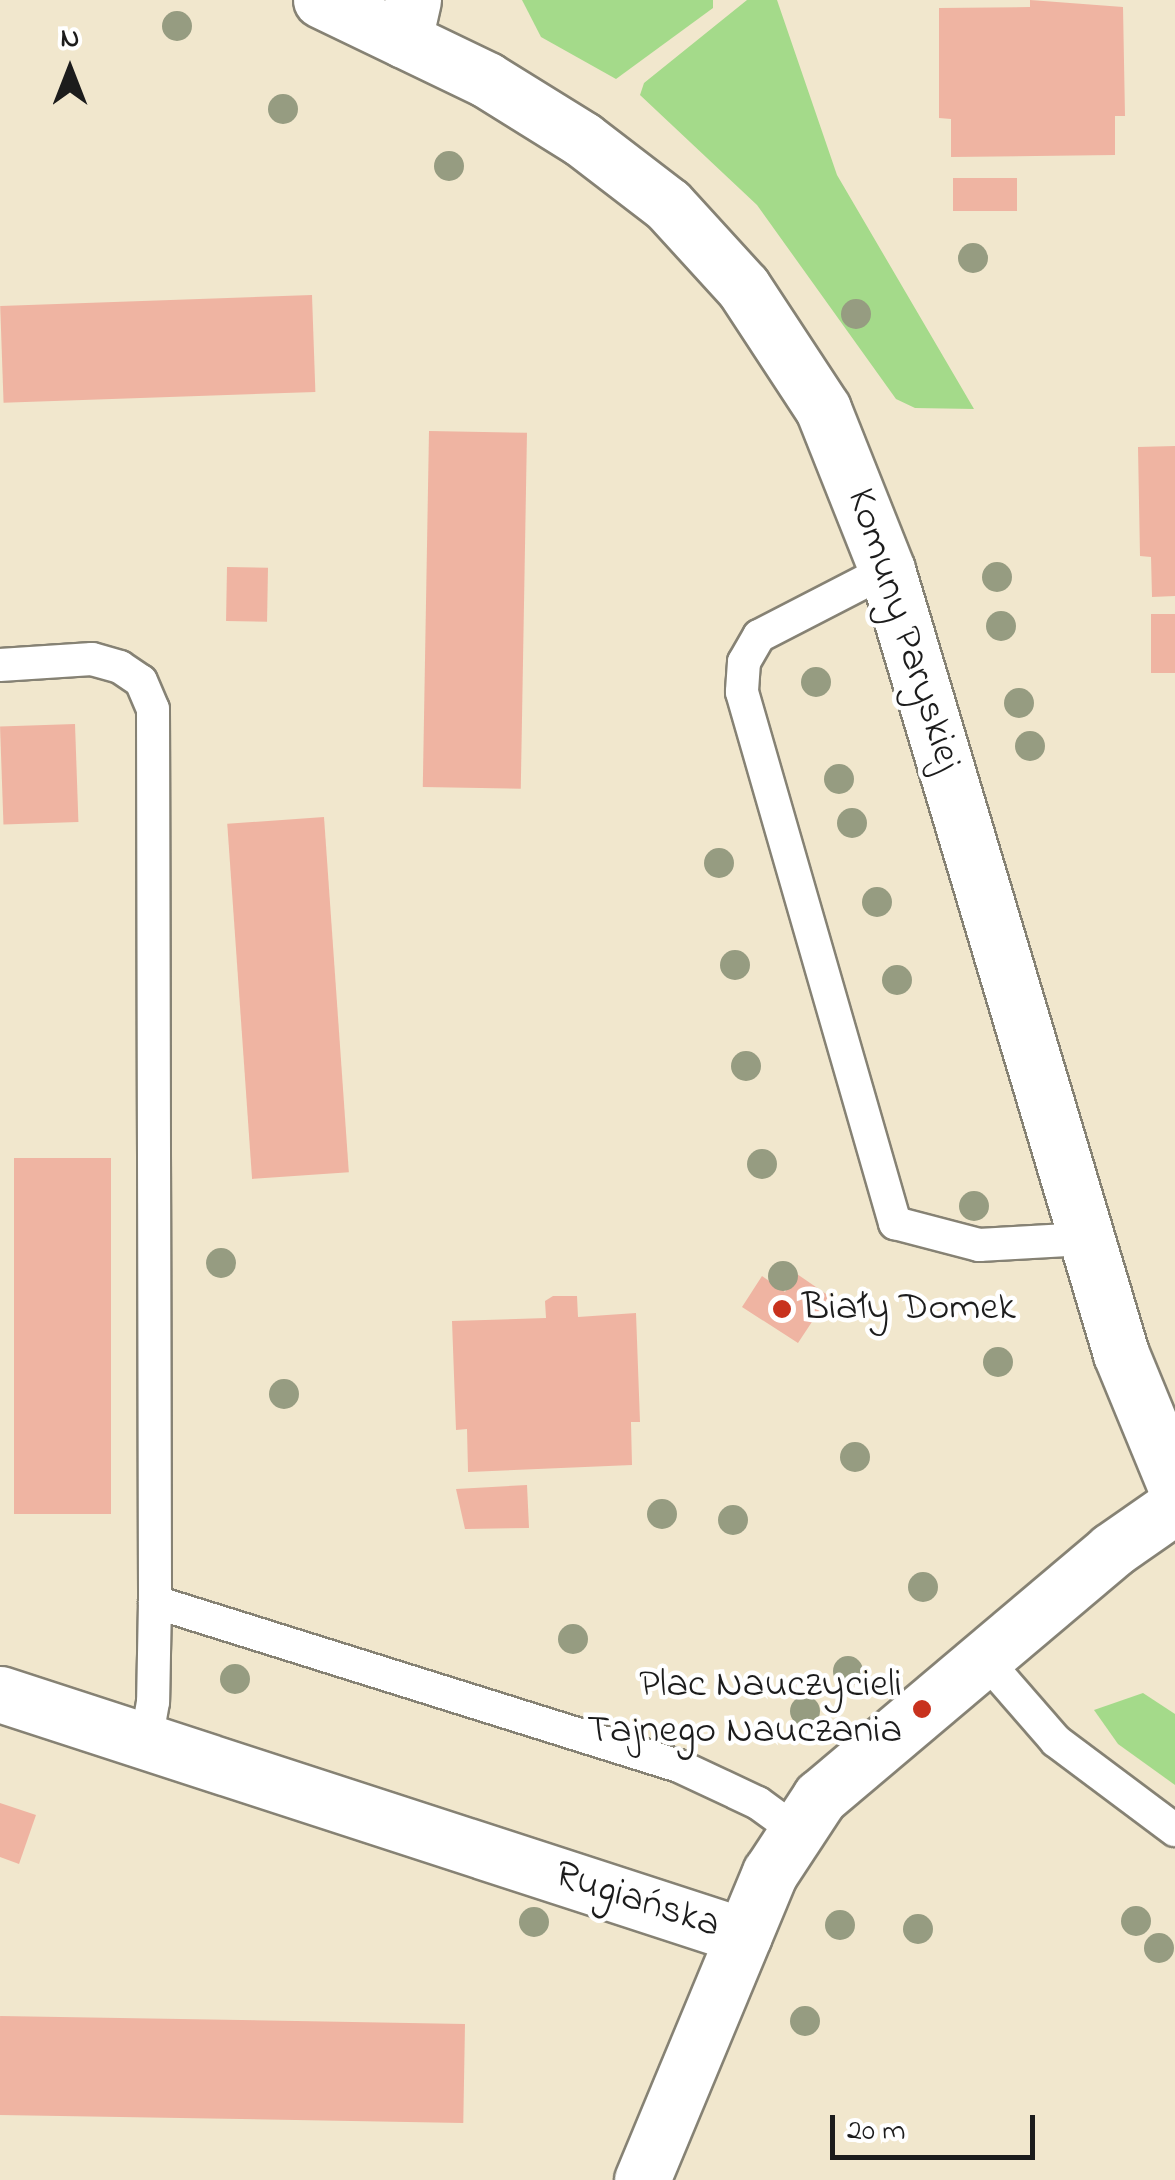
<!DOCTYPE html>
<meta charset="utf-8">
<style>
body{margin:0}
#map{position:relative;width:1175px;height:2180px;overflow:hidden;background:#f1e7cd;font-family:"Indie Flower",sans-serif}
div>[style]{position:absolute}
.green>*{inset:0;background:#a4da8a}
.building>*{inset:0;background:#efb4a2;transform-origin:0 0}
.roads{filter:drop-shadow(2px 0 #868274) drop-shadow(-2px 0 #868274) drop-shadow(0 2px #868274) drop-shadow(0 -2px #868274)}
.service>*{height:32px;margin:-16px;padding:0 16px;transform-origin:16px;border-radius:16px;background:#fff}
.minor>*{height:55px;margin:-27.5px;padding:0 27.5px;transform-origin:27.5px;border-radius:27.5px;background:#fff}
.tertiary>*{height:55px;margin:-27.5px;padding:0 27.5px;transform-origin:27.5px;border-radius:27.5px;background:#fff}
.trees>*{width:30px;height:30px;margin:-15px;border-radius:50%;background:#969c81}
.dots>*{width:28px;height:28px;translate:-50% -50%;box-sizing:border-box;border:5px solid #fff;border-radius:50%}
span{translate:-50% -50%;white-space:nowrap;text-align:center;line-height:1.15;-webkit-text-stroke:9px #fff;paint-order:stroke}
.street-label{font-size:40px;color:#1c1c1c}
.poi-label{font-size:40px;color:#1c1c1c}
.left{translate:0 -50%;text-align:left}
.right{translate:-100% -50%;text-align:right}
.north{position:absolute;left:20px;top:20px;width:100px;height:100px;-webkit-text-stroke:8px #fff;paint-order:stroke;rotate:0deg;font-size:28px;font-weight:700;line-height:40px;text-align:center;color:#1c1c1c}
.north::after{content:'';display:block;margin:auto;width:35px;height:45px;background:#1c1c1c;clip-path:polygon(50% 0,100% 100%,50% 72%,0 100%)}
.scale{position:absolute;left:830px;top:2115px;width:205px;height:45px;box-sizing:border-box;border:5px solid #1c1c1c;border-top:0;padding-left:12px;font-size:30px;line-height:35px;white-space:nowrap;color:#1c1c1c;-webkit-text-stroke:8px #fff;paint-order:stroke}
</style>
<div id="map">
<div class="green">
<i style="clip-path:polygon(522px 0,713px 0,713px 8px,616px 79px,541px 37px)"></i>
<i style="clip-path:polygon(747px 0,777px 0,837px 175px,974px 409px,915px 408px,896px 399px,757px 205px,640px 95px,644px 83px)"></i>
<i style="clip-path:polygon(1143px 1693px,1175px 1714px,1175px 1785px,1118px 1744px,1094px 1710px)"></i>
</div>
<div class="building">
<i style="clip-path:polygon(1030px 0,1123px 7px,1125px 116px,1115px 116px,1115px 155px,951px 157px,951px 119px,939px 118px,939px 8px,1030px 7px)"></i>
<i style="left:953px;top:178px;width:64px;height:33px"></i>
<i style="left:312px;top:295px;width:97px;height:312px;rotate:88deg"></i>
<i style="left:429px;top:431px;width:98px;height:356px;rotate:1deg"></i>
<i style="clip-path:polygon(1175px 446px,1175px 596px,1152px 597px,1151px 557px,1140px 556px,1138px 447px)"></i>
<i style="left:227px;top:567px;width:41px;height:54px;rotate:1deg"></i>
<i style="left:1151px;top:614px;width:24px;height:59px"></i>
<i style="left:75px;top:724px;width:98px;height:75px;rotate:88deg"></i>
<i style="left:324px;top:817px;width:356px;height:97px;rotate:86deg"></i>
<i style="left:111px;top:1158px;width:356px;height:97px;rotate:90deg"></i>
<i style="clip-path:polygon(797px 1274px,829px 1296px,798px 1343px,742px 1307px,762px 1276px,785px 1292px)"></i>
<i style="clip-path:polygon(553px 1296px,577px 1296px,578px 1317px,636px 1313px,640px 1422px,631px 1422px,632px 1465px,468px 1472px,467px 1429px,456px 1430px,452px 1321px,546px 1318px,545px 1301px)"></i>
<i style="clip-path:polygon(527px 1485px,529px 1528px,465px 1529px,456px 1489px)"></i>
<i style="clip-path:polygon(0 1803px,36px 1815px,19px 1864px,0 1857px)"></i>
<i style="left:465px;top:2024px;width:99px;height:465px;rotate:91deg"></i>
</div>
<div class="roads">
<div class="service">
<i style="left:887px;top:570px;width:144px;rotate:152.7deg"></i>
<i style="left:759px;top:636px;width:30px;rotate:120deg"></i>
<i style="left:744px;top:662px;width:30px;rotate:94deg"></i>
<i style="left:742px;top:692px;width:553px;rotate:73.93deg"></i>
<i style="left:895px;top:1223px;width:87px;rotate:14.7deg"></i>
<i style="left:979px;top:1245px;width:106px;rotate:-3.2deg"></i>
<i style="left:0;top:665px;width:92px;rotate:-3.7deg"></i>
<i style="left:92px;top:659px;width:29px;rotate:16deg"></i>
<i style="left:120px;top:667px;width:25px;rotate:34deg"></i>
<i style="left:141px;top:681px;width:30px;rotate:67deg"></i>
<i style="left:153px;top:709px;width:893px;rotate:89.87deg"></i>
<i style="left:155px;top:1602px;width:100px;rotate:91.1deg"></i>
<i style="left:153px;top:1702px;width:40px;rotate:100deg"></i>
<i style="left:155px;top:1602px;width:549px;rotate:17.38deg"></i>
<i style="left:679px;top:1766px;width:87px;rotate:25.1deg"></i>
<i style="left:758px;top:1803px;width:46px;rotate:36.1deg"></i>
<i style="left:983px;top:1657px;width:111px;rotate:49deg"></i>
<i style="left:1056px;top:1741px;width:149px;rotate:36.8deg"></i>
</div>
<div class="minor">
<i style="left:404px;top:40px;width:41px;rotate:-77.3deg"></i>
<i style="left:0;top:1694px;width:782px;rotate:18.02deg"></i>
<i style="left:642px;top:2180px;width:333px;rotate:-67.4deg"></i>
<i style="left:770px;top:1873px;width:91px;rotate:-56.7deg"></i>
<i style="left:820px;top:1797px;width:382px;rotate:-40.2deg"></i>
<i style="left:1112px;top:1550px;width:77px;rotate:-34.9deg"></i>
</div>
<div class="tertiary">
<i style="left:321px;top:0;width:184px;rotate:25.7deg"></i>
<i style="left:487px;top:80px;width:112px;rotate:31.8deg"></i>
<i style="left:582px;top:139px;width:108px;rotate:37.5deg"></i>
<i style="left:668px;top:205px;width:111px;rotate:47.6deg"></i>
<i style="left:743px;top:287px;width:146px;rotate:56.7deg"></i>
<i style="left:823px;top:409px;width:173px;rotate:68.3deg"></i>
<i style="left:887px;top:570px;width:818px;rotate:73.38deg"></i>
<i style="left:1121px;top:1354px;width:142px;rotate:67.6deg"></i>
</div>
</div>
<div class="trees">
<i style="left:177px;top:26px"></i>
<i style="left:283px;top:109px"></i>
<i style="left:449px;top:166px"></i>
<i style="left:973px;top:258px"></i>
<i style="left:856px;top:314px"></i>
<i style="left:997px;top:577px"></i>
<i style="left:1001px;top:626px"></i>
<i style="left:816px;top:682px"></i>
<i style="left:1019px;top:703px"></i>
<i style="left:1030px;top:746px"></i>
<i style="left:839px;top:779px"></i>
<i style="left:852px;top:823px"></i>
<i style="left:719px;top:863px"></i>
<i style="left:877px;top:902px"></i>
<i style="left:735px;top:965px"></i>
<i style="left:897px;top:980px"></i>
<i style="left:746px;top:1066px"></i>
<i style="left:762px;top:1164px"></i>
<i style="left:974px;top:1206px"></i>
<i style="left:221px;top:1263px"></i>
<i style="left:783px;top:1276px"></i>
<i style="left:998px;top:1362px"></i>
<i style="left:284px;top:1394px"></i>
<i style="left:855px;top:1457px"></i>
<i style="left:662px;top:1514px"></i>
<i style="left:733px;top:1520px"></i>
<i style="left:923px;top:1587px"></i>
<i style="left:573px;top:1639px"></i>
<i style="left:848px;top:1671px"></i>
<i style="left:235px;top:1679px"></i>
<i style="left:805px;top:1711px"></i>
<i style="left:1136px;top:1921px"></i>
<i style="left:534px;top:1922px"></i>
<i style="left:840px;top:1925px"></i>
<i style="left:918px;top:1929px"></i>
<i style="left:1159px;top:1948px"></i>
<i style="left:805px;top:2021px"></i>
</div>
<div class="dots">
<i style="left:782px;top:1309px;background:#c8321e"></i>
<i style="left:922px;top:1709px;background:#c8321e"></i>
</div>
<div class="street-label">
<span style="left:903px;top:630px;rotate:72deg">Komuny Paryskiej</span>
<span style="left:637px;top:1901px;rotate:18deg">Rugiańska</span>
</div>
<div class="poi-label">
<span class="left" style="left:802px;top:1309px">Biały Domek</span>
<span class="right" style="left:902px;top:1709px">Plac Nauczycieli<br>Tajnego Nauczania</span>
</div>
<div class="north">N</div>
<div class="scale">20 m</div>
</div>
